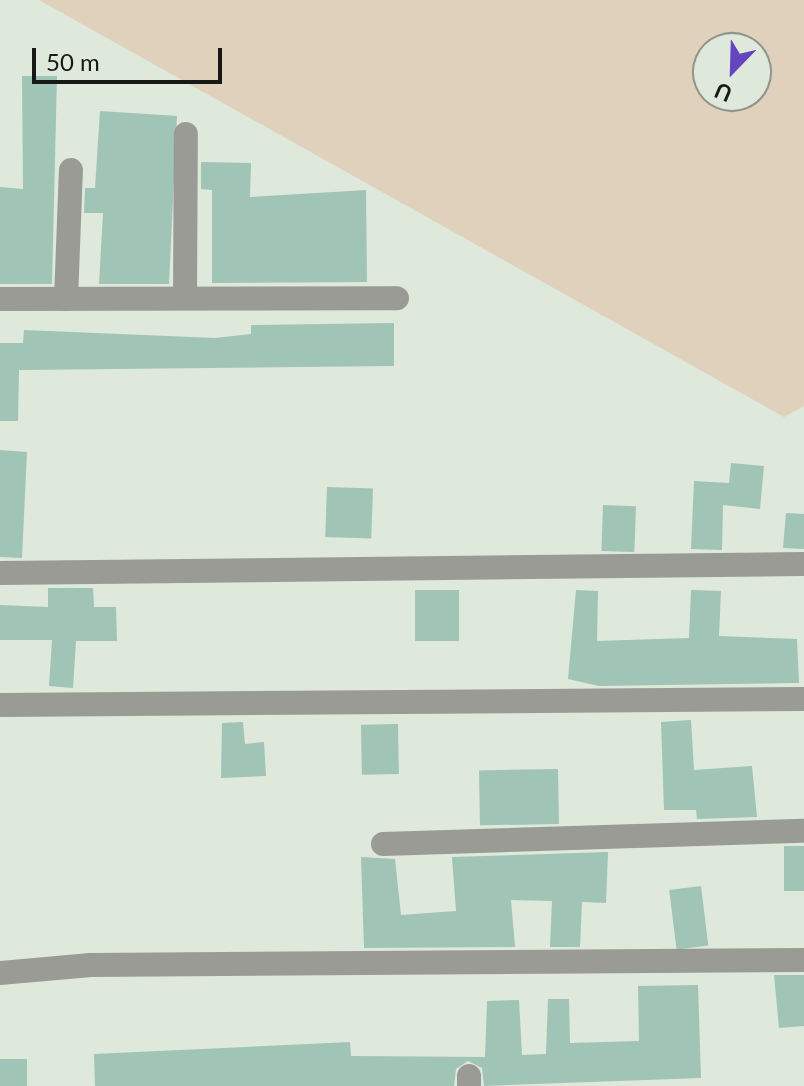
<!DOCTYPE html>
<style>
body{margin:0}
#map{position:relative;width:804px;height:1086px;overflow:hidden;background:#dee8db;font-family:Lato,sans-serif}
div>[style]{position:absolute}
.green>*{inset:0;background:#e0d1bc}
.building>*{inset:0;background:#a0c4b6;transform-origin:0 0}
.street>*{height:24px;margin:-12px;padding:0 12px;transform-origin:12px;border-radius:12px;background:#9b9b95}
span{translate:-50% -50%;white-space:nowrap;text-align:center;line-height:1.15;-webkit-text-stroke:6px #dee8db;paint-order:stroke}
.north{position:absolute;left:692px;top:32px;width:80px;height:80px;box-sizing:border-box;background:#dee8db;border:2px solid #8e958c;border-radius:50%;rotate:203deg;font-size:22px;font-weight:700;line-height:32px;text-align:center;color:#161915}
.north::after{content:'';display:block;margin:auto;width:28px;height:36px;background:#6445bd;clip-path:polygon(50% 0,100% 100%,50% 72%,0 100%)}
.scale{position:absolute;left:32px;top:48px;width:190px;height:36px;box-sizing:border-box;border:4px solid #161915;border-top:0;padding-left:10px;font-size:24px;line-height:28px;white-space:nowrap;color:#161915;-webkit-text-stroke:6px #dee8db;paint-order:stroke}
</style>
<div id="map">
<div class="green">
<i style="clip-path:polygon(evenodd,39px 0,804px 0,804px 406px,784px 417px,39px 0,708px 48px,756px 48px,756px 96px,708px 96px,708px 48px)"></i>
</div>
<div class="building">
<i style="clip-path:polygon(22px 76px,57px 76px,52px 284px,0 284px,0 187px,23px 189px)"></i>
<i style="clip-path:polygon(100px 111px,177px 116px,169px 284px,99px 284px,103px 213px,84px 213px,85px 188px,95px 188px)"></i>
<i style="clip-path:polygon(201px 162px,251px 163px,250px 197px,366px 190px,367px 282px,212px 283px,212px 190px,201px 189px)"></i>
<i style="clip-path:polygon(394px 323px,394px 366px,19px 370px,18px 421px,0 421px,0 343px,23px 343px,24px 330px,215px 338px,251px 334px,251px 325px)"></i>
<i style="clip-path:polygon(0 450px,27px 452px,22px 558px,0 557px)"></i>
<i style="clip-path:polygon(731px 463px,764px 466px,760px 509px,723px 505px,722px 550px,691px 549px,694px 481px,729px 483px)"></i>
<i style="left:327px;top:487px;width:46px;height:50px;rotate:2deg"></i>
<i style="left:603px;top:505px;width:33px;height:46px;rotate:2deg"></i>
<i style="clip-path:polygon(786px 513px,804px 514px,804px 549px,783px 548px)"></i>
<i style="clip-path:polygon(48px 588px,93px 588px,94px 607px,116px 607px,117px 641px,76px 641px,73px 688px,49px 686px,52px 640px,0 640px,0 605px,48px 607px)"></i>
<i style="left:415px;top:590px;width:44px;height:51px"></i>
<i style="clip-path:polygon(576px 590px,598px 591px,597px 641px,689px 638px,691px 590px,721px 591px,719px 636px,797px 639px,799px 683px,599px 686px,568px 679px)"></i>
<i style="clip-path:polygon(691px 720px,694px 770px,752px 766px,757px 817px,697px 819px,696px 810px,664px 810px,661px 722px)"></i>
<i style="clip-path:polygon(243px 722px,245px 744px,264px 742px,266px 776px,221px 778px,222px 723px)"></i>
<i style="left:398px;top:724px;width:50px;height:37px;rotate:89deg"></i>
<i style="left:558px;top:769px;width:55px;height:79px;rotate:89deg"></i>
<i style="left:804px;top:846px;width:45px;height:20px;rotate:90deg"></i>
<i style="clip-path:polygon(608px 852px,606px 903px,582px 902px,580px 947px,550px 947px,552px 901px,511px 900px,515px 947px,364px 948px,361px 857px,395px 859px,401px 915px,456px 911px,452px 857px)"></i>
<i style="left:701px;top:886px;width:60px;height:32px;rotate:83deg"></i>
<i style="clip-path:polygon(774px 975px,804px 975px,804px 1026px,779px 1028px)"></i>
<i style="clip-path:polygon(698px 985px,701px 1078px,484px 1086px,482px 1068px,468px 1061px,456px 1069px,454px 1086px,95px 1086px,94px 1054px,350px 1042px,351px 1056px,485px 1057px,487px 1001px,519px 1000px,522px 1055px,546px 1054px,548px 999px,569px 999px,570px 1043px,639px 1041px,638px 986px)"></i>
<i style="left:0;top:1059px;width:27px;height:27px"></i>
</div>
<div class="street">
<i style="left:185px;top:298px;width:164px;rotate:-89.7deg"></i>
<i style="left:0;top:299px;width:397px;rotate:-0.1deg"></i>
<i style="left:66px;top:299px;width:129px;rotate:-87.8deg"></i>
<i style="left:0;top:573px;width:804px;rotate:-0.64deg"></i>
<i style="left:0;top:705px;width:804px;rotate:-0.43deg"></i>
<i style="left:383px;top:844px;width:421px;rotate:-1.8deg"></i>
<i style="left:0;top:973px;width:91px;rotate:-5deg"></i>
<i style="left:91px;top:965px;width:713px;rotate:-0.4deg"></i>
<i style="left:469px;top:1076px;width:10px;rotate:90deg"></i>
</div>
<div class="north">U</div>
<div class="scale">50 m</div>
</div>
